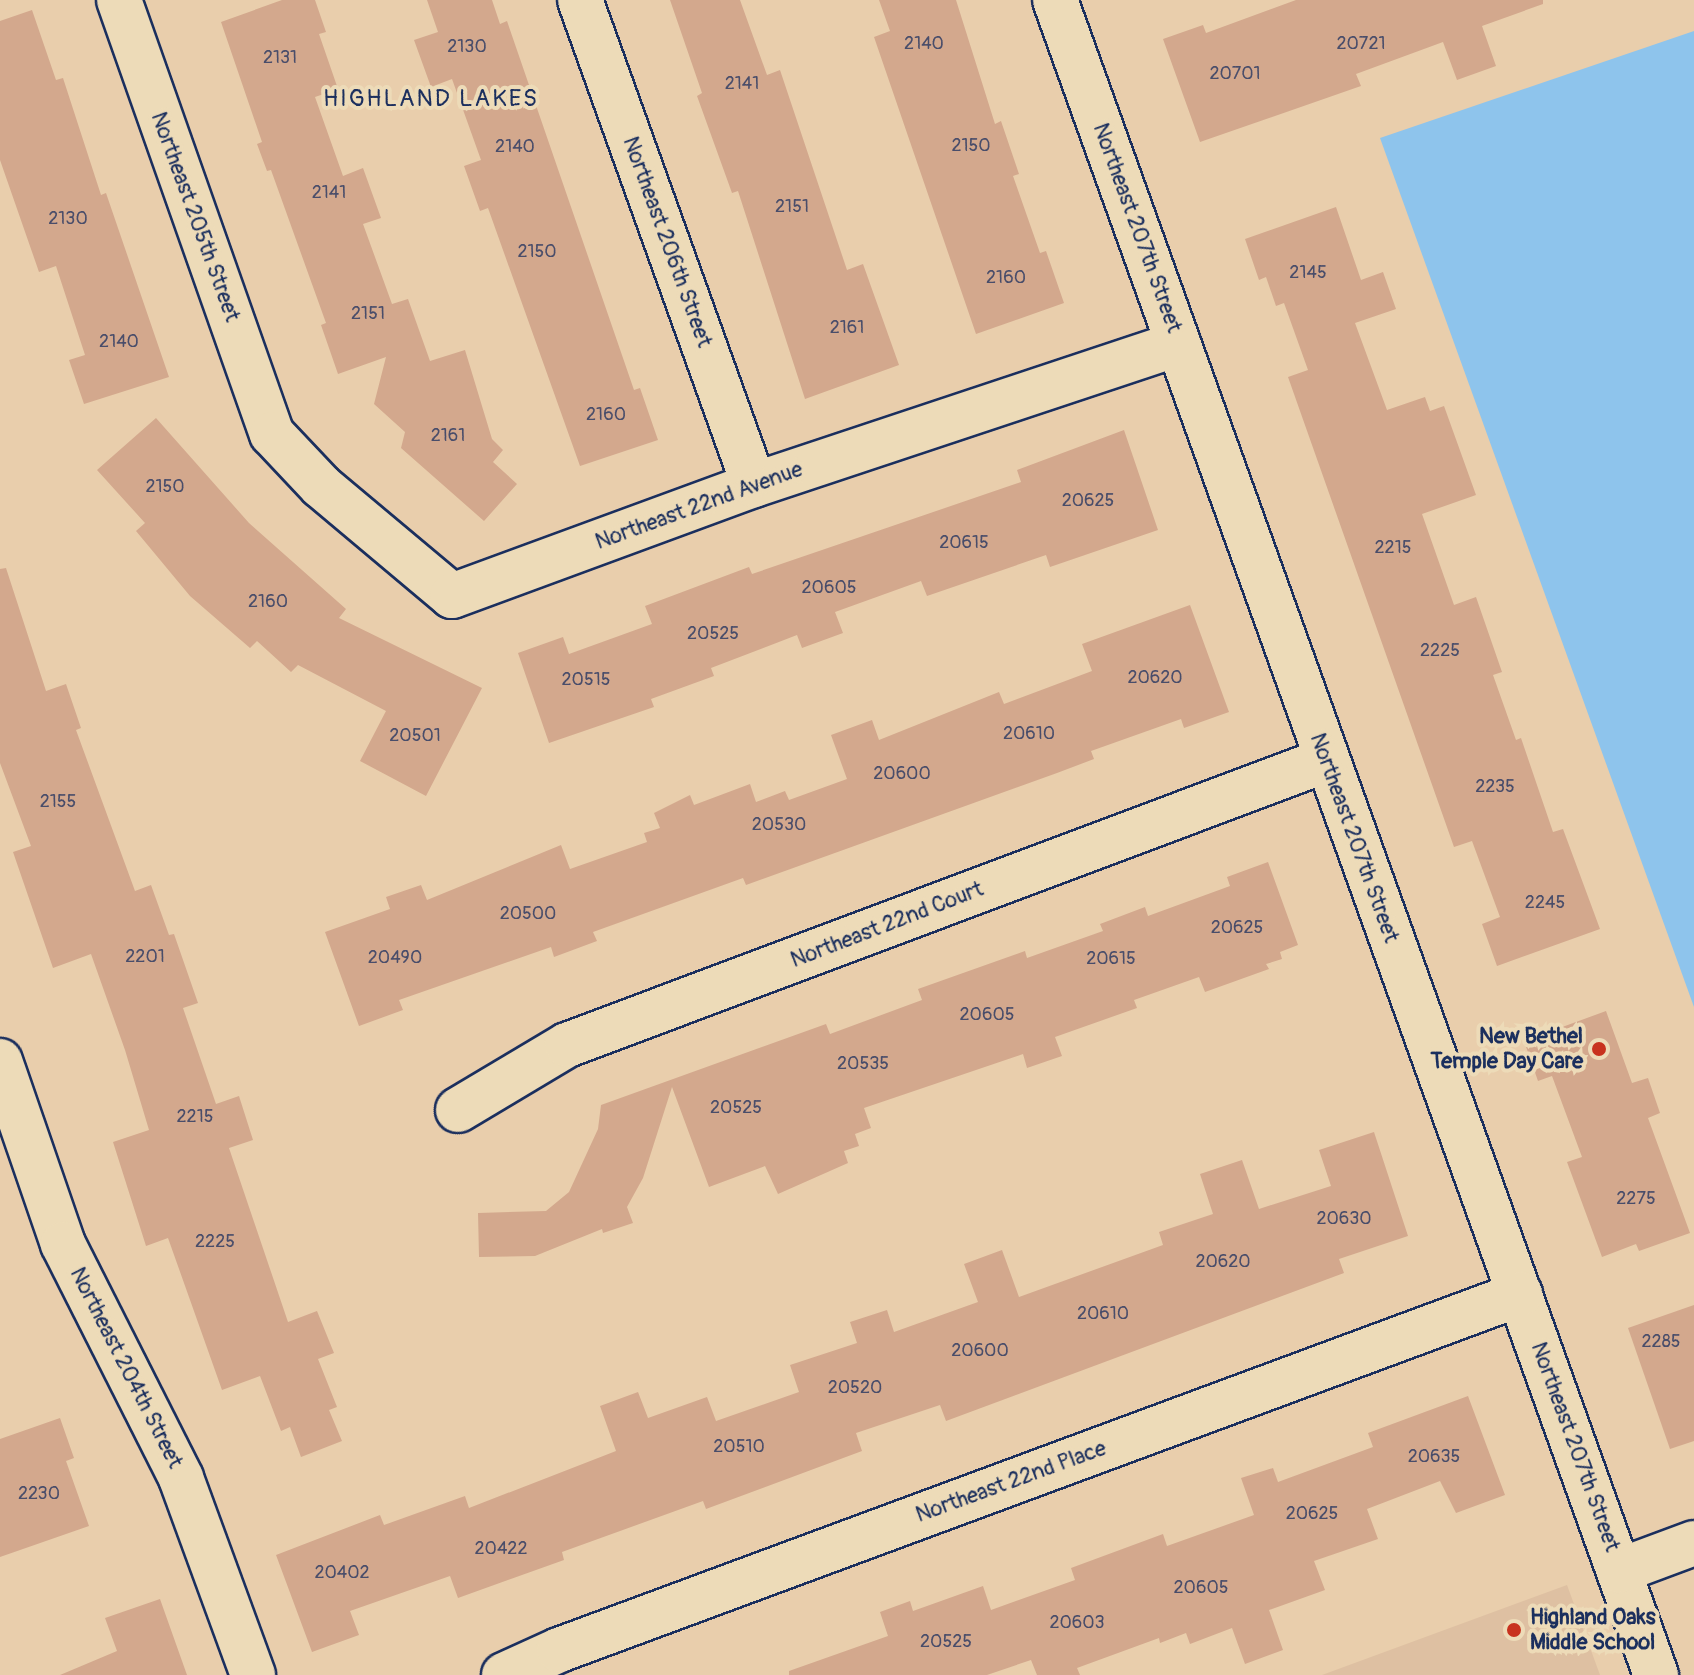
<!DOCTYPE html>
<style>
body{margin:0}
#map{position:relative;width:1694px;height:1675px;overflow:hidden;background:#e9ceac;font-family:Pangolin,sans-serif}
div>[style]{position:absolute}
.built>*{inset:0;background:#dec0a2}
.water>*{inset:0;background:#8ec4ec}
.building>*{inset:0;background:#d3a88d}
.roads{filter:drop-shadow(2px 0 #1b2f5e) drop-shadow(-2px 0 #1b2f5e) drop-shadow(0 2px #1b2f5e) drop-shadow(0 -2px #1b2f5e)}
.minor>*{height:44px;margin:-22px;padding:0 22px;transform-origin:22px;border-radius:22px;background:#eddbb8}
.dots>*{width:22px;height:22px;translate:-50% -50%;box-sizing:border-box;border:4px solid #eddbb8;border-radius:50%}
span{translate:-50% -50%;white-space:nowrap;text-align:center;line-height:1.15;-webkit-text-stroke:8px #eddbb8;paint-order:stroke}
.number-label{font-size:18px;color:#494d6a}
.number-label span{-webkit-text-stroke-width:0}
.street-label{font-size:22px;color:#1b2f5e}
.poi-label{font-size:22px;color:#1b2f5e;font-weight:700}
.right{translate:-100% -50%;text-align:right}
.left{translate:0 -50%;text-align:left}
.neighbourhood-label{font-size:24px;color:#1b2f5e;letter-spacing:2px}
</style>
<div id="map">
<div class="built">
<i style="clip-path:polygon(1567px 1585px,1600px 1675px,1322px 1675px)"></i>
</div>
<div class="water">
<i style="clip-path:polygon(1694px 31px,1694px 1007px,1380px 138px)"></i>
</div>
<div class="building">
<i style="clip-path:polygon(282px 0,315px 0,326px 32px,319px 34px,338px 89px,315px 97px,343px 176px,363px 168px,381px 218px,363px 224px,392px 304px,408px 299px,430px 361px,465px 350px,492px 439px,503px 450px,493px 462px,517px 484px,484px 521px,401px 448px,405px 432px,374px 404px,386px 357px,338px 374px,321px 325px,326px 323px,271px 170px,267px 171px,257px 144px,262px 142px,221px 22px)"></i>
<i style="clip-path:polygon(427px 0,492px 0,500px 24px,507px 21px,634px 390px,640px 388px,658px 440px,580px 466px,488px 208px,480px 211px,464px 166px,481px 160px,452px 79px,431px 87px,414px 40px,438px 32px)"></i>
<i style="clip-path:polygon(670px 0,740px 0,767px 75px,780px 70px,847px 270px,863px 264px,899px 365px,805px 399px,738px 191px,732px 193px,697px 96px,702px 93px)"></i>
<i style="clip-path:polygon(879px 0,956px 0,995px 124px,1001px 121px,1019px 174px,1013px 176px,1040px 253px,1046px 251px,1064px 303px,976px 334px,874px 37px,890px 31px)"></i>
<i style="clip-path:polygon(1296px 0,1543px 0,1543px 4px,1482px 26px,1496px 66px,1457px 80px,1443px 42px,1356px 74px,1361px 86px,1200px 142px,1163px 39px,1203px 25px,1206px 33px)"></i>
<i style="clip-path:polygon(32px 10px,56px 80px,63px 78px,101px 195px,106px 193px,169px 377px,84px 404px,69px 360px,85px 355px,56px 266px,39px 272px,0 160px,0 21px)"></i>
<i style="clip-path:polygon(1336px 207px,1361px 280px,1383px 272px,1396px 309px,1355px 323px,1387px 410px,1425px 397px,1430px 411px,1444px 406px,1476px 495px,1422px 514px,1454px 605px,1476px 597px,1502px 672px,1493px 675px,1516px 740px,1521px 738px,1553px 832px,1563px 829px,1600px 929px,1497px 966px,1482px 924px,1500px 917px,1472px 841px,1454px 847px,1288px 377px,1308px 370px,1284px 303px,1276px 306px,1266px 277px,1259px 280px,1245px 239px)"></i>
<i style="clip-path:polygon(156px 418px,249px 523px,346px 609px,339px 618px,482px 688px,426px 796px,360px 761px,386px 711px,298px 665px,291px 672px,257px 641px,250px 648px,190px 596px,136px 531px,145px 523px,97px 470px)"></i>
<i style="clip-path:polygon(1124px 430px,1158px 530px,1050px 567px,1046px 555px,927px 596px,921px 581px,835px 612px,843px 633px,802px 648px,797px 635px,711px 668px,714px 676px,651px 699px,654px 707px,549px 743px,518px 653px,563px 637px,569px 654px,652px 624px,645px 606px,749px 567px,752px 574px,1021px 482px,1017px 470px)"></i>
<i style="clip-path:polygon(6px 568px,46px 691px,66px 684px,81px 728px,76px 730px,135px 891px,151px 885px,169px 935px,174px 934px,198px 1003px,183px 1008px,216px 1104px,239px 1096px,253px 1140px,229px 1148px,288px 1322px,317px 1311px,334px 1353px,318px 1359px,337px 1407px,329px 1410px,342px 1441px,301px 1457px,290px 1427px,281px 1431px,260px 1376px,222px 1390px,168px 1238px,146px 1246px,113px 1142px,149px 1130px,125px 1050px,91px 954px,53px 968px,13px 852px,31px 846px,0 763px,0 569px)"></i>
<i style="clip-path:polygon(1190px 605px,1229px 712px,1184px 728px,1181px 719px,1091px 751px,1094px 759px,1057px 773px,746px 885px,743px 878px,593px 932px,597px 941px,554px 957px,551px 947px,399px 1000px,403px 1010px,359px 1026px,325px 932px,390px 909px,386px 897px,421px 885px,427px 900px,561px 845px,570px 869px,647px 842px,644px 833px,660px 828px,654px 813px,690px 795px,694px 805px,750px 784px,756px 802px,785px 791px,789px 800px,847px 779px,831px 735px,872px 720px,879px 740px,999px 692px,1004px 704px,1092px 671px,1082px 644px)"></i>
<i style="clip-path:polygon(1268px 862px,1298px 945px,1280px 952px,1282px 959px,1266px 964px,1269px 969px,1205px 992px,1199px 977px,1134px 1000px,1137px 1008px,1055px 1037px,1062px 1056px,1027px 1068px,1023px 1054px,864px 1108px,871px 1128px,855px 1134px,859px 1146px,844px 1151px,848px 1163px,778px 1194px,765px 1166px,709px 1187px,672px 1087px,643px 1178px,627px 1207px,633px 1223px,603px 1233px,602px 1229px,535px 1256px,479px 1257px,478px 1213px,546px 1211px,569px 1192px,598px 1129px,601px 1105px,826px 1024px,830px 1034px,922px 1000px,918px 989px,1025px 951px,1027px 958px,1103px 931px,1100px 924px,1145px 907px,1148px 916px,1230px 886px,1227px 877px)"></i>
<i style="clip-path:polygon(1606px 1011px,1632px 1083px,1648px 1078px,1660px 1113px,1648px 1118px,1690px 1233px,1639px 1251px,1636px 1244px,1602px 1257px,1567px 1162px,1582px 1157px,1552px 1076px,1538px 1081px,1524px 1041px)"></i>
<i style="clip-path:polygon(1374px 1132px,1408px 1236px,1339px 1259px,1344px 1273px,946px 1421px,940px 1405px,856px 1433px,862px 1451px,706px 1509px,703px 1501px,562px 1552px,564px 1560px,458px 1598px,450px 1576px,350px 1611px,359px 1635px,312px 1652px,276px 1555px,380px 1515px,384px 1525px,465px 1496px,469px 1508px,616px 1451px,600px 1406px,638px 1392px,648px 1418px,707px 1397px,716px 1421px,799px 1392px,790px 1365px,857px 1343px,850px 1322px,887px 1310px,894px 1332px,978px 1302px,964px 1264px,1002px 1250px,1019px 1297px,1163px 1245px,1159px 1232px,1213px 1214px,1200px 1174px,1242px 1160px,1259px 1209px,1331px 1186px,1319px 1150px)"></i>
<i style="clip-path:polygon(1694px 1305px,1694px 1441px,1670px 1449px,1628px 1328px)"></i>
<i style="clip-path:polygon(1468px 1396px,1505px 1495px,1456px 1513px,1440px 1481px,1367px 1509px,1378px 1539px,1314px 1561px,1325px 1590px,1269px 1610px,1283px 1650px,1245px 1664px,1232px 1628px,1190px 1644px,1186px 1633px,1160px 1643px,1159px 1638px,1077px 1668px,1080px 1675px,1037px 1675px,1031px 1660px,987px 1675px,789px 1675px,789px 1671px,888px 1636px,880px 1612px,910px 1601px,913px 1611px,983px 1586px,991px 1610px,1075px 1580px,1071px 1568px,1163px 1534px,1167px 1546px,1254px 1515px,1241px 1478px,1273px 1468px,1278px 1482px,1373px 1447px,1368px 1433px)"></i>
<i style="clip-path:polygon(60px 1418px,74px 1458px,66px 1461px,89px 1526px,0 1557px,0 1439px)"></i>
<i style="clip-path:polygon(160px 1599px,187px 1675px,60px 1675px,117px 1651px,105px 1618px)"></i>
</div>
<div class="roads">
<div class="minor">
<i style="left:119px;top:0;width:460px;rotate:70.6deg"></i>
<i style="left:272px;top:434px;width:71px;rotate:46.7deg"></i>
<i style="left:321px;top:486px;width:171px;rotate:40deg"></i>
<i style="left:452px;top:596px;width:322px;rotate:-20.2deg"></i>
<i style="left:754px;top:485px;width:447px;rotate:-18.4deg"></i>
<i style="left:580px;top:0;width:515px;rotate:70.26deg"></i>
<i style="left:1055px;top:0;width:1780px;rotate:70.26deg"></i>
<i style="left:0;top:1061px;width:194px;rotate:71deg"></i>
<i style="left:63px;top:1244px;width:262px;rotate:63.2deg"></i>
<i style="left:181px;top:1478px;width:210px;rotate:69.9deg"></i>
<i style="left:458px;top:1110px;width:127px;rotate:-30.8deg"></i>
<i style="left:567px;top:1045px;width:811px;rotate:-20.58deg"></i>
<i style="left:1619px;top:1571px;width:80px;rotate:-20.5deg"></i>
<i style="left:504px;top:1675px;width:60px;rotate:-24.4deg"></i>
<i style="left:559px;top:1650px;width:1025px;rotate:-20.33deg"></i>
</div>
</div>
<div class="dots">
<i style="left:1599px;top:1049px;background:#c8321e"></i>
<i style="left:1514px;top:1630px;background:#c8321e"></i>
</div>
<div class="number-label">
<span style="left:924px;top:44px">2140</span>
<span style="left:1361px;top:44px">20721</span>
<span style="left:467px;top:47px">2130</span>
<span style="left:280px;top:58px">2131</span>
<span style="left:1235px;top:74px">20701</span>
<span style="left:742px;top:84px">2141</span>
<span style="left:971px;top:146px">2150</span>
<span style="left:515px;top:147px">2140</span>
<span style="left:329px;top:193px">2141</span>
<span style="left:792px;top:207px">2151</span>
<span style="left:68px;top:219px">2130</span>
<span style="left:537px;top:252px">2150</span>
<span style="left:1308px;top:273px">2145</span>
<span style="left:1006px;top:278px">2160</span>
<span style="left:368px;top:314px">2151</span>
<span style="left:847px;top:328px">2161</span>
<span style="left:119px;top:342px">2140</span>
<span style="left:606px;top:415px">2160</span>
<span style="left:448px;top:436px">2161</span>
<span style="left:165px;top:487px">2150</span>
<span style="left:1088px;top:501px">20625</span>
<span style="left:964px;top:543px">20615</span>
<span style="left:1393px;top:548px">2215</span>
<span style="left:829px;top:588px">20605</span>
<span style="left:268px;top:602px">2160</span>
<span style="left:713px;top:634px">20525</span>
<span style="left:1440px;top:651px">2225</span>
<span style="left:1155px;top:678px">20620</span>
<span style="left:586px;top:680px">20515</span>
<span style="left:1029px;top:734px">20610</span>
<span style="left:415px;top:736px">20501</span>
<span style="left:902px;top:774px">20600</span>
<span style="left:1495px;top:787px">2235</span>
<span style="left:58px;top:802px">2155</span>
<span style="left:779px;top:825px">20530</span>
<span style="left:1545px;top:903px">2245</span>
<span style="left:528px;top:914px">20500</span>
<span style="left:1237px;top:928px">20625</span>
<span style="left:145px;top:957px">2201</span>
<span style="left:395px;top:958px">20490</span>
<span style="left:1111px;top:959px">20615</span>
<span style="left:987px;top:1015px">20605</span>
<span style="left:863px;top:1064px">20535</span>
<span style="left:736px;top:1108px">20525</span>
<span style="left:195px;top:1117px">2215</span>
<span style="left:1636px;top:1199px">2275</span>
<span style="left:1344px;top:1219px">20630</span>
<span style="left:215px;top:1242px">2225</span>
<span style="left:1223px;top:1262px">20620</span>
<span style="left:1103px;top:1314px">20610</span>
<span style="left:1661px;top:1342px">2285</span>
<span style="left:980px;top:1351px">20600</span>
<span style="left:855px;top:1388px">20520</span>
<span style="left:739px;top:1447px">20510</span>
<span style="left:1434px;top:1457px">20635</span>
<span style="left:39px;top:1494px">2230</span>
<span style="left:1312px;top:1514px">20625</span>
<span style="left:501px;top:1549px">20422</span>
<span style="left:342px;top:1573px">20402</span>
<span style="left:1201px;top:1588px">20605</span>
<span style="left:1077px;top:1623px">20603</span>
<span style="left:946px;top:1642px">20525</span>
</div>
<div class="street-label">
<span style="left:195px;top:217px;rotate:70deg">Northeast 205th Street</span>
<span style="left:1137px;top:228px;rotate:70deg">Northeast 207th Street</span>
<span style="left:667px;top:242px;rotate:70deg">Northeast 206th Street</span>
<span style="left:699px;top:506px;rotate:-20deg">Northeast 22nd Avenue</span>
<span style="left:1354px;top:838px;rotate:70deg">Northeast 207th Street</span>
<span style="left:887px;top:925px;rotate:-21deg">Northeast 22nd Court</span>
<span style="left:126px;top:1368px;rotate:63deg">Northeast 204th Street</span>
<span style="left:1575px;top:1447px;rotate:70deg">Northeast 207th Street</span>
<span style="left:1011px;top:1482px;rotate:-20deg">Northeast 22nd Place</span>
</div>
<div class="poi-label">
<span class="right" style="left:1583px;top:1049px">New Bethel<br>Temple Day Care</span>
<span class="left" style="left:1530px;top:1630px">Highland Oaks<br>Middle School</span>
</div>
<div class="neighbourhood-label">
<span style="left:431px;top:99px">HIGHLAND LAKES</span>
</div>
</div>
